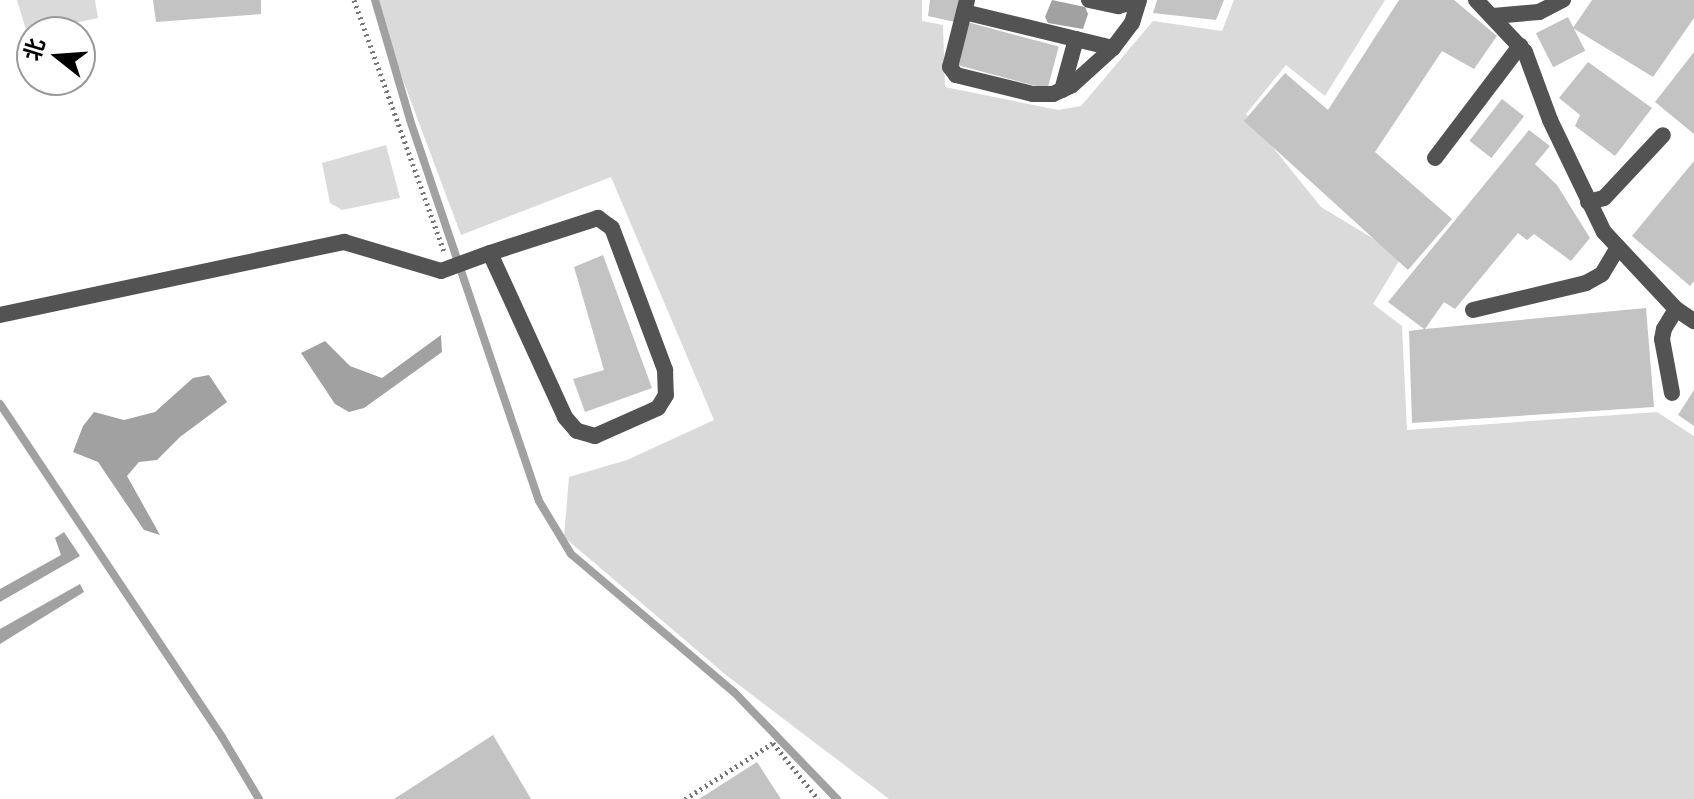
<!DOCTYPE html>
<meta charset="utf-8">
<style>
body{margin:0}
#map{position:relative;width:1694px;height:799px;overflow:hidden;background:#fff;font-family:"Work Sans","Noto Sans SC",sans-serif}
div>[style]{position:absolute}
.green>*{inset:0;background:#dadada}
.water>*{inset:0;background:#a1a1a1}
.stream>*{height:8px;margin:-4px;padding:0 4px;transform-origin:4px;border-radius:4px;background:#a1a1a1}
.building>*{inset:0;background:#c3c3c3;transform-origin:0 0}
.path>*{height:5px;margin-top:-2.5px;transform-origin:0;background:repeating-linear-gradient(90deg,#757575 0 2px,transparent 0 6px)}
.lane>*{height:16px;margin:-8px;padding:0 8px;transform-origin:8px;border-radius:8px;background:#535353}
.street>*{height:16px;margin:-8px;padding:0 8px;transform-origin:8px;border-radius:8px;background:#535353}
span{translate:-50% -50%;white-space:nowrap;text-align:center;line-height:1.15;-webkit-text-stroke:6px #fff;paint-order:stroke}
.north{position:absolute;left:16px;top:16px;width:80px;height:80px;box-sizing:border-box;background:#fff;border:2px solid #999;border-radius:50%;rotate:287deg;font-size:22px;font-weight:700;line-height:32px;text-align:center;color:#000}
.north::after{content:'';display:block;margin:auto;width:28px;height:36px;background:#000;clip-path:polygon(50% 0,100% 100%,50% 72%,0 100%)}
</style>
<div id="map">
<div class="green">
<i style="clip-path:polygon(17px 0,95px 0,98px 18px,27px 33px)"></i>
<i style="clip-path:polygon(373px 0,922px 0,922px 21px,943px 25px,945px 87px,1058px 110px,1081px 106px,1153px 21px,1222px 31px,1234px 0,1385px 0,1325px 96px,1286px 65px,1246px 114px,1321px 207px,1402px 256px,1373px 304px,1402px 326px,1407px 430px,1657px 412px,1694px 436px,1694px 799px,889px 799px,726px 675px,564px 537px,569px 477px,627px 460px,714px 420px,611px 177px,461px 235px)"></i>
<i style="clip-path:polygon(386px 145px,400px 198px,342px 210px,330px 203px,322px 163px)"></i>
</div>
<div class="water">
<i style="clip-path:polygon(1052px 0,1085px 7px,1088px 14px,1083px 29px,1048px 23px,1045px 17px)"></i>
<i style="clip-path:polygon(441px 335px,442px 352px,364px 408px,349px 412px,335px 404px,301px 353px,325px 341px,350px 366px,382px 378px)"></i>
<i style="clip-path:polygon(209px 375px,227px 402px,180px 437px,157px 460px,139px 462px,127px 476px,160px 535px,144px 530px,98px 462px,73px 452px,83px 426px,94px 412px,124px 420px,155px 412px,193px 378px)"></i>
<i style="clip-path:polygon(64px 532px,80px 556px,0 602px,0 589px,61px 555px,55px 538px)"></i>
<i style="clip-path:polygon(80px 584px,84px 592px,0 644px,0 629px)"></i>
</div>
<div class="stream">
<i style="left:375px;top:0;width:125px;rotate:73.7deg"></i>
<i style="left:410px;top:120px;width:402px;rotate:71.3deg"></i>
<i style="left:539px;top:501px;width:62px;rotate:58.9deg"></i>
<i style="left:571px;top:554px;width:214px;rotate:40.3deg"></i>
<i style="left:734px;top:692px;width:149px;rotate:46.1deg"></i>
<i style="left:0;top:404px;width:400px;rotate:56.3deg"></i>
<i style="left:222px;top:737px;width:72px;rotate:59.2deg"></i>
</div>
<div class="building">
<i style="clip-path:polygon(153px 0,261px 0,261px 14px,156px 22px)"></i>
<i style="clip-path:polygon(930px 0,959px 0,955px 22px,928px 16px)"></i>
<i style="clip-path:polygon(1157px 0,1224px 0,1216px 20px,1153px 13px)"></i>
<i style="clip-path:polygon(1399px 0,1454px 0,1497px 36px,1474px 69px,1442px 51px,1375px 152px,1452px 219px,1408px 270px,1244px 121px,1285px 73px,1328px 110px)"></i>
<i style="clip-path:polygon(1592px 0,1694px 0,1694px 18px,1653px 77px,1573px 28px)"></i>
<i style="left:1568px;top:17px;width:38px;height:36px;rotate:63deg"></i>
<i style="left:967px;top:22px;width:95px;height:44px;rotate:15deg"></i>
<i style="clip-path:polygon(1694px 52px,1694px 134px,1655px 102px)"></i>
<i style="clip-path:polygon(1588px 62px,1652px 108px,1615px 156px,1575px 126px,1580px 115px,1559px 98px)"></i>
<i style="left:1502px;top:99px;width:28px;height:53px;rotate:38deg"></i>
<i style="clip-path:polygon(1529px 130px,1550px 146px,1535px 164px,1557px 185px,1590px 238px,1571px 261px,1534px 234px,1527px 240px,1518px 233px,1455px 309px,1444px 302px,1425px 329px,1646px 308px,1654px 407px,1412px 423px,1409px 331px,1424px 329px,1388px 302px)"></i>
<i style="clip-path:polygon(1694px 161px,1694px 281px,1690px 286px,1632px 236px)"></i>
<i style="clip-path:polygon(603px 255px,652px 388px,585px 412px,573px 379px,604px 370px,574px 267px)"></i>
<i style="clip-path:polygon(1694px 390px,1694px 426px,1678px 415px)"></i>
<i style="clip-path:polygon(493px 735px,531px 799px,394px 799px)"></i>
<i style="clip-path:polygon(757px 762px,781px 799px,699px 799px)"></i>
</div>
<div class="path">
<i style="left:354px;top:0;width:268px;rotate:70.3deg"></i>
<i style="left:685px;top:799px;width:104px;rotate:-32.5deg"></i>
<i style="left:773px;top:743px;width:72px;rotate:51.2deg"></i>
</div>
<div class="lane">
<i style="left:967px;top:0;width:69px;rotate:104.2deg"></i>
<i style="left:950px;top:67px;width:10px;rotate:53deg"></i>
<i style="left:956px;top:75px;width:79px;rotate:13.9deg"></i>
<i style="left:1033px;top:94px;width:20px"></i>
<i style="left:1053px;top:94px;width:21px;rotate:-25deg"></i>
<i style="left:1072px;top:85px;width:55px;rotate:-42.1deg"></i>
<i style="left:1113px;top:48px;width:31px;rotate:-53deg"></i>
<i style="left:1132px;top:23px;width:24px;rotate:-73deg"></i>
<i style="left:1089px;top:0;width:30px;rotate:12deg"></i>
<i style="left:1118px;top:6px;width:21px;rotate:-14deg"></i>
<i style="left:964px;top:12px;width:153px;rotate:13.6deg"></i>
<i style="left:1493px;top:16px;width:46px;rotate:-5deg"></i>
<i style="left:1539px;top:12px;width:27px;rotate:-27deg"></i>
<i style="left:1062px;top:90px;width:53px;rotate:-74.6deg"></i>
<i style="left:1435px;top:158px;width:141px;rotate:-52.8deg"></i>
<i style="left:1588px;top:202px;width:16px;rotate:-14deg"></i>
<i style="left:1604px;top:198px;width:86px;rotate:-46.9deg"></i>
<i style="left:598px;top:218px;width:17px;rotate:36deg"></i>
<i style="left:612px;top:228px;width:152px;rotate:69.5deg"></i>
<i style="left:665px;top:370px;width:25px;rotate:88deg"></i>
<i style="left:666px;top:395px;width:15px;rotate:122deg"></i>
<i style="left:658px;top:408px;width:69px;rotate:156deg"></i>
<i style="left:595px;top:436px;width:19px;rotate:-164deg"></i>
<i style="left:577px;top:431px;width:18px;rotate:-131deg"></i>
<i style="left:565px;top:417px;width:180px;rotate:-114.6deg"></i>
<i style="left:490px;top:253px;width:114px;rotate:-18deg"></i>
<i style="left:1473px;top:310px;width:116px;rotate:-13.4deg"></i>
<i style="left:1586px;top:283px;width:18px;rotate:-29deg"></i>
<i style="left:1602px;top:274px;width:31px;rotate:-59deg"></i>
<i style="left:1672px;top:393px;width:55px;rotate:-100.5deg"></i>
<i style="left:1662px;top:339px;width:10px;rotate:-79deg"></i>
<i style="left:1664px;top:329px;width:23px;rotate:-59deg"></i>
<i style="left:1676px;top:309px;width:22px;rotate:34deg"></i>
</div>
<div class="street">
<i style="left:1476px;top:0;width:71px;rotate:46.7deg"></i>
<i style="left:1525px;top:52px;width:72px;rotate:69.8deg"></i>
<i style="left:1550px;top:120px;width:124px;rotate:64.3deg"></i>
<i style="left:1604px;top:232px;width:105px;rotate:46.9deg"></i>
<i style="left:0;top:315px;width:352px;rotate:-12deg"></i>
<i style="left:344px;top:242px;width:101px;rotate:16.6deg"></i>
<i style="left:441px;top:271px;width:52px;rotate:-20.2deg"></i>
</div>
<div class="north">北</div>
</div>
